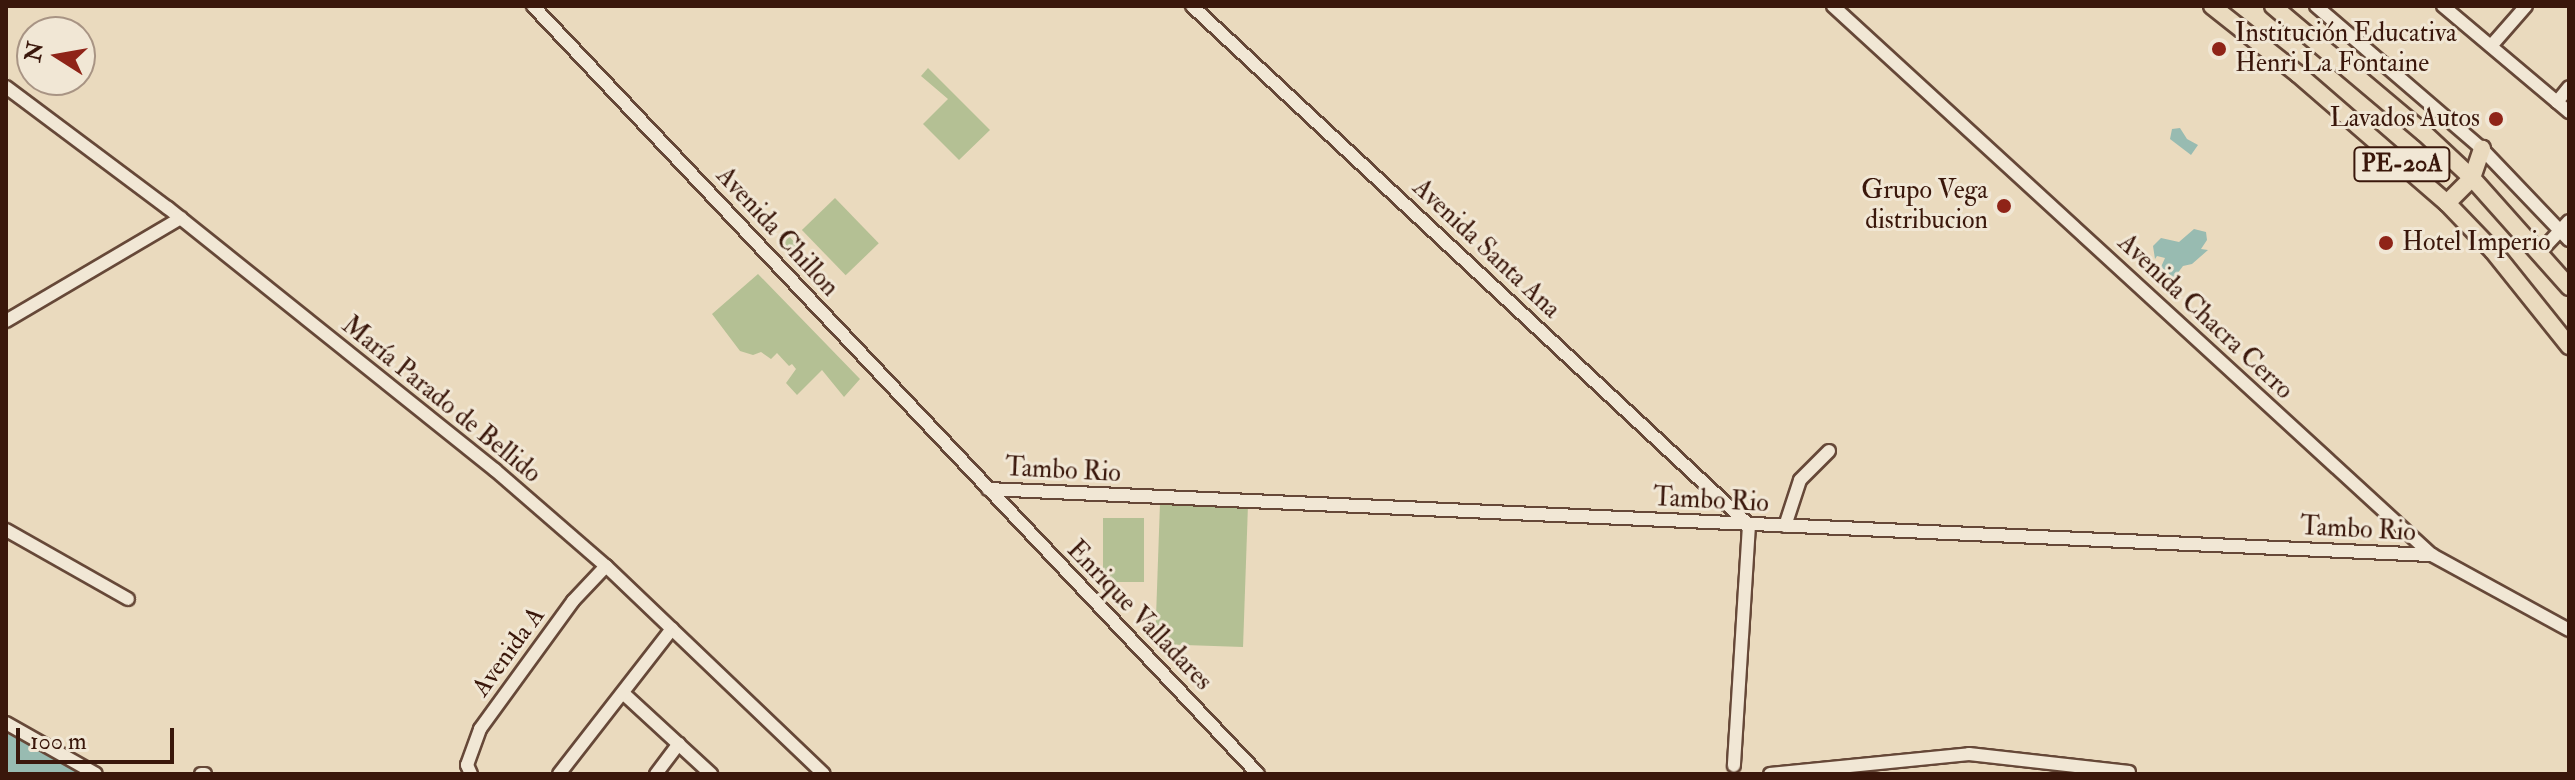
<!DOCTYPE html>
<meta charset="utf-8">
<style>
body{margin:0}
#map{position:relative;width:2575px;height:780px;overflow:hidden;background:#eadabe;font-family:"IM FELL Double Pica",serif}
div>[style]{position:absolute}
.green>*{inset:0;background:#b4c094;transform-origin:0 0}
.water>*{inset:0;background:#98bbb1}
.roads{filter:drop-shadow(2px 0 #664838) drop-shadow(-2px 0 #664838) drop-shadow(0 2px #664838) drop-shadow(0 -2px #664838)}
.minor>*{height:12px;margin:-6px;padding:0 6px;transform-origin:6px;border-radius:6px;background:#f1e7d5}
.major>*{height:16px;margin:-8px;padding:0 8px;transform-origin:8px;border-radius:8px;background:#eadabe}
.dots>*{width:22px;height:22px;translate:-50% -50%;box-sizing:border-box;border:4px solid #f1e7d5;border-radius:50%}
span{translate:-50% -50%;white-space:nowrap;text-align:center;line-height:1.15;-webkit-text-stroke:6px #f1e7d5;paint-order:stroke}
.shield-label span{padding:2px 6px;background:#f1e7d5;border:2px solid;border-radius:6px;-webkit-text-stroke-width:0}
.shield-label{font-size:24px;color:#3a170b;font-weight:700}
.poi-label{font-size:26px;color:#3a170b}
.left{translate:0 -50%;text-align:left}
.right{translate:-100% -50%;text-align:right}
.street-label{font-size:26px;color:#3a170b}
.frame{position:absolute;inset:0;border:8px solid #3a170b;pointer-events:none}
.north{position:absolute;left:16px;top:16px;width:80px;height:80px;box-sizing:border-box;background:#f1e7d5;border:2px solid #a89484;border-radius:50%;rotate:281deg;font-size:22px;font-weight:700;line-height:32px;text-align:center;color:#3a170b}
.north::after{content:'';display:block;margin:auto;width:28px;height:36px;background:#8f2418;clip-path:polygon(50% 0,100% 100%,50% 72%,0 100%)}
.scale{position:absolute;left:16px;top:728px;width:158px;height:36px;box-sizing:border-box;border:4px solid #3a170b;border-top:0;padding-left:10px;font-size:24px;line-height:28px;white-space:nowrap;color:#3a170b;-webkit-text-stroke:6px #f1e7d5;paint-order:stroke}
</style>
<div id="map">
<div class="green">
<i style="clip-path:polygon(928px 68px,990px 130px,959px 160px,923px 124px,948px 99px,921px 76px)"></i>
<i style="left:726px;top:174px;width:54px;height:8px;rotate:46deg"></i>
<i style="left:835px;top:198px;width:63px;height:46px;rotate:46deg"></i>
<i style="left:786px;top:233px;width:59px;height:11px;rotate:47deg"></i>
<i style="clip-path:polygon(758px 274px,860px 379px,844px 397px,822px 370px,797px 395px,786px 383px,796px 369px,792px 364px,789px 366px,777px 353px,771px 359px,761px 352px,753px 355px,740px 351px,712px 314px)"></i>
<i style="left:1160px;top:503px;width:88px;height:141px;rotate:2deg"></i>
<i style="left:1103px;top:518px;width:41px;height:64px"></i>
</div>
<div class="water">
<i style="clip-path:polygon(2180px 128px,2187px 139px,2198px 145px,2191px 155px,2170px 139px,2172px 129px)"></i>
<i style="clip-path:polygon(2194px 229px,2206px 232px,2207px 240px,2201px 249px,2208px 250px,2192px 264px,2183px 266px,2174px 278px,2161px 267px,2165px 258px,2157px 256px,2155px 259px,2153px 246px,2161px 238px,2179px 242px)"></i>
<i style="clip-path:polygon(6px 733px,53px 757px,82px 774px,12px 774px,6px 770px)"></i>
</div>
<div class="roads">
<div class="minor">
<i style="left:533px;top:6px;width:1056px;rotate:46.65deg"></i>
<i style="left:1192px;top:6px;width:761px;rotate:42.98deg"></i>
<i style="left:1749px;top:525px;width:241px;rotate:93.6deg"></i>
<i style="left:1833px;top:6px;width:813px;rotate:42.51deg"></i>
<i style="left:2432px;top:555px;width:156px;rotate:28.7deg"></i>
<i style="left:2316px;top:6px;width:219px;rotate:40.7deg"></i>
<i style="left:2482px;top:149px;width:126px;rotate:46.3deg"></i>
<i style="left:2443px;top:6px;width:165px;rotate:40.1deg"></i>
<i style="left:2491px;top:46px;width:53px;rotate:-48.8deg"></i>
<i style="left:6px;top:87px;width:202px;rotate:36.8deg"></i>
<i style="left:168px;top:208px;width:419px;rotate:38.7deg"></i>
<i style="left:495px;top:470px;width:147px;rotate:40.9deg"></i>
<i style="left:606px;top:566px;width:301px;rotate:43.7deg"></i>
<i style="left:2557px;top:102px;width:19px;rotate:-51deg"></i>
<i style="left:2540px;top:252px;width:42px;rotate:-46.9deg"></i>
<i style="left:6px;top:321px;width:203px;rotate:-30.5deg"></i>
<i style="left:988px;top:489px;width:1446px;rotate:2.62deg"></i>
<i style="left:1785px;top:526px;width:48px;rotate:-71.9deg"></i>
<i style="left:1800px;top:480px;width:41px;rotate:-45deg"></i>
<i style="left:6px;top:530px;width:140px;rotate:29.5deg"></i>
<i style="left:623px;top:693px;width:120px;rotate:42.6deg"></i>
<i style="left:6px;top:723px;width:103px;rotate:29.5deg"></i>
<i style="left:201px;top:774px;width:4px"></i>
<i style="left:471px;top:774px;width:10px;rotate:-114deg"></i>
<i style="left:467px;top:765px;width:38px;rotate:-70deg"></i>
<i style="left:480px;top:729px;width:158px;rotate:-54deg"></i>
<i style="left:573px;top:601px;width:48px;rotate:-46.7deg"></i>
<i style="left:559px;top:774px;width:184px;rotate:-52.1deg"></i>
<i style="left:656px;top:774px;width:38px;rotate:-53deg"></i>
<i style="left:1770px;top:774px;width:200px;rotate:-5.7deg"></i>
<i style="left:1969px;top:754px;width:161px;rotate:6.4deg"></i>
</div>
<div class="major">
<i style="left:2212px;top:6px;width:110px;rotate:38.3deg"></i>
<i style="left:2298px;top:74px;width:197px;rotate:40.9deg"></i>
<i style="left:2447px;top:203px;width:66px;rotate:46.2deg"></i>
<i style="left:2493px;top:251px;width:122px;rotate:51.3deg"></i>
<i style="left:2273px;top:6px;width:197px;rotate:40.1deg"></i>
<i style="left:2424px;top:133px;width:66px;rotate:43.2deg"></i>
<i style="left:2472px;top:178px;width:146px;rotate:48.3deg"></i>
<i style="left:2447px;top:203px;width:35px;rotate:-45deg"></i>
<i style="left:2472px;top:178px;width:31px;rotate:-71deg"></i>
</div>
</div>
<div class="dots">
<i style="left:2219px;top:49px;background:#8f2418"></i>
<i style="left:2496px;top:119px;background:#8f2418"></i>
<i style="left:2004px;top:206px;background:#8f2418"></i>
<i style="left:2386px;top:243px;background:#8f2418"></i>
</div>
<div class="shield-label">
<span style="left:2402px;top:164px">PE-20A</span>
</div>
<div class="poi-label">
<span class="left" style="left:2235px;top:49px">Institución Educativa<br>Henri La Fontaine</span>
<span class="right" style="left:2480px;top:119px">Lavados Autos</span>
<span class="right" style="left:1988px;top:206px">Grupo Vega<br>distribucion</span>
<span class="left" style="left:2402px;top:243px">Hotel Imperio</span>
</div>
<div class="street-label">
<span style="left:777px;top:232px;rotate:47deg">Avenida Chillon</span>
<span style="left:1486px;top:249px;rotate:43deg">Avenida Santa Ana</span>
<span style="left:2205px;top:317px;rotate:43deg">Avenida Chacra Cerro</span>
<span style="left:441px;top:400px;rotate:39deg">María Parado de Bellido</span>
<span style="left:1063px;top:471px;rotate:3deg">Tambo Rio</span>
<span style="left:1711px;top:501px;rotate:3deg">Tambo Rio</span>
<span style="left:2358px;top:530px;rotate:3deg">Tambo Rio</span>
<span style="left:1139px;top:616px;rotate:46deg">Enrique Valladares</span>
<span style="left:509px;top:652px;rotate:-54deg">Avenida A</span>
</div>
<div class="frame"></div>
<div class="north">N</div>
<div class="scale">100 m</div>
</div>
